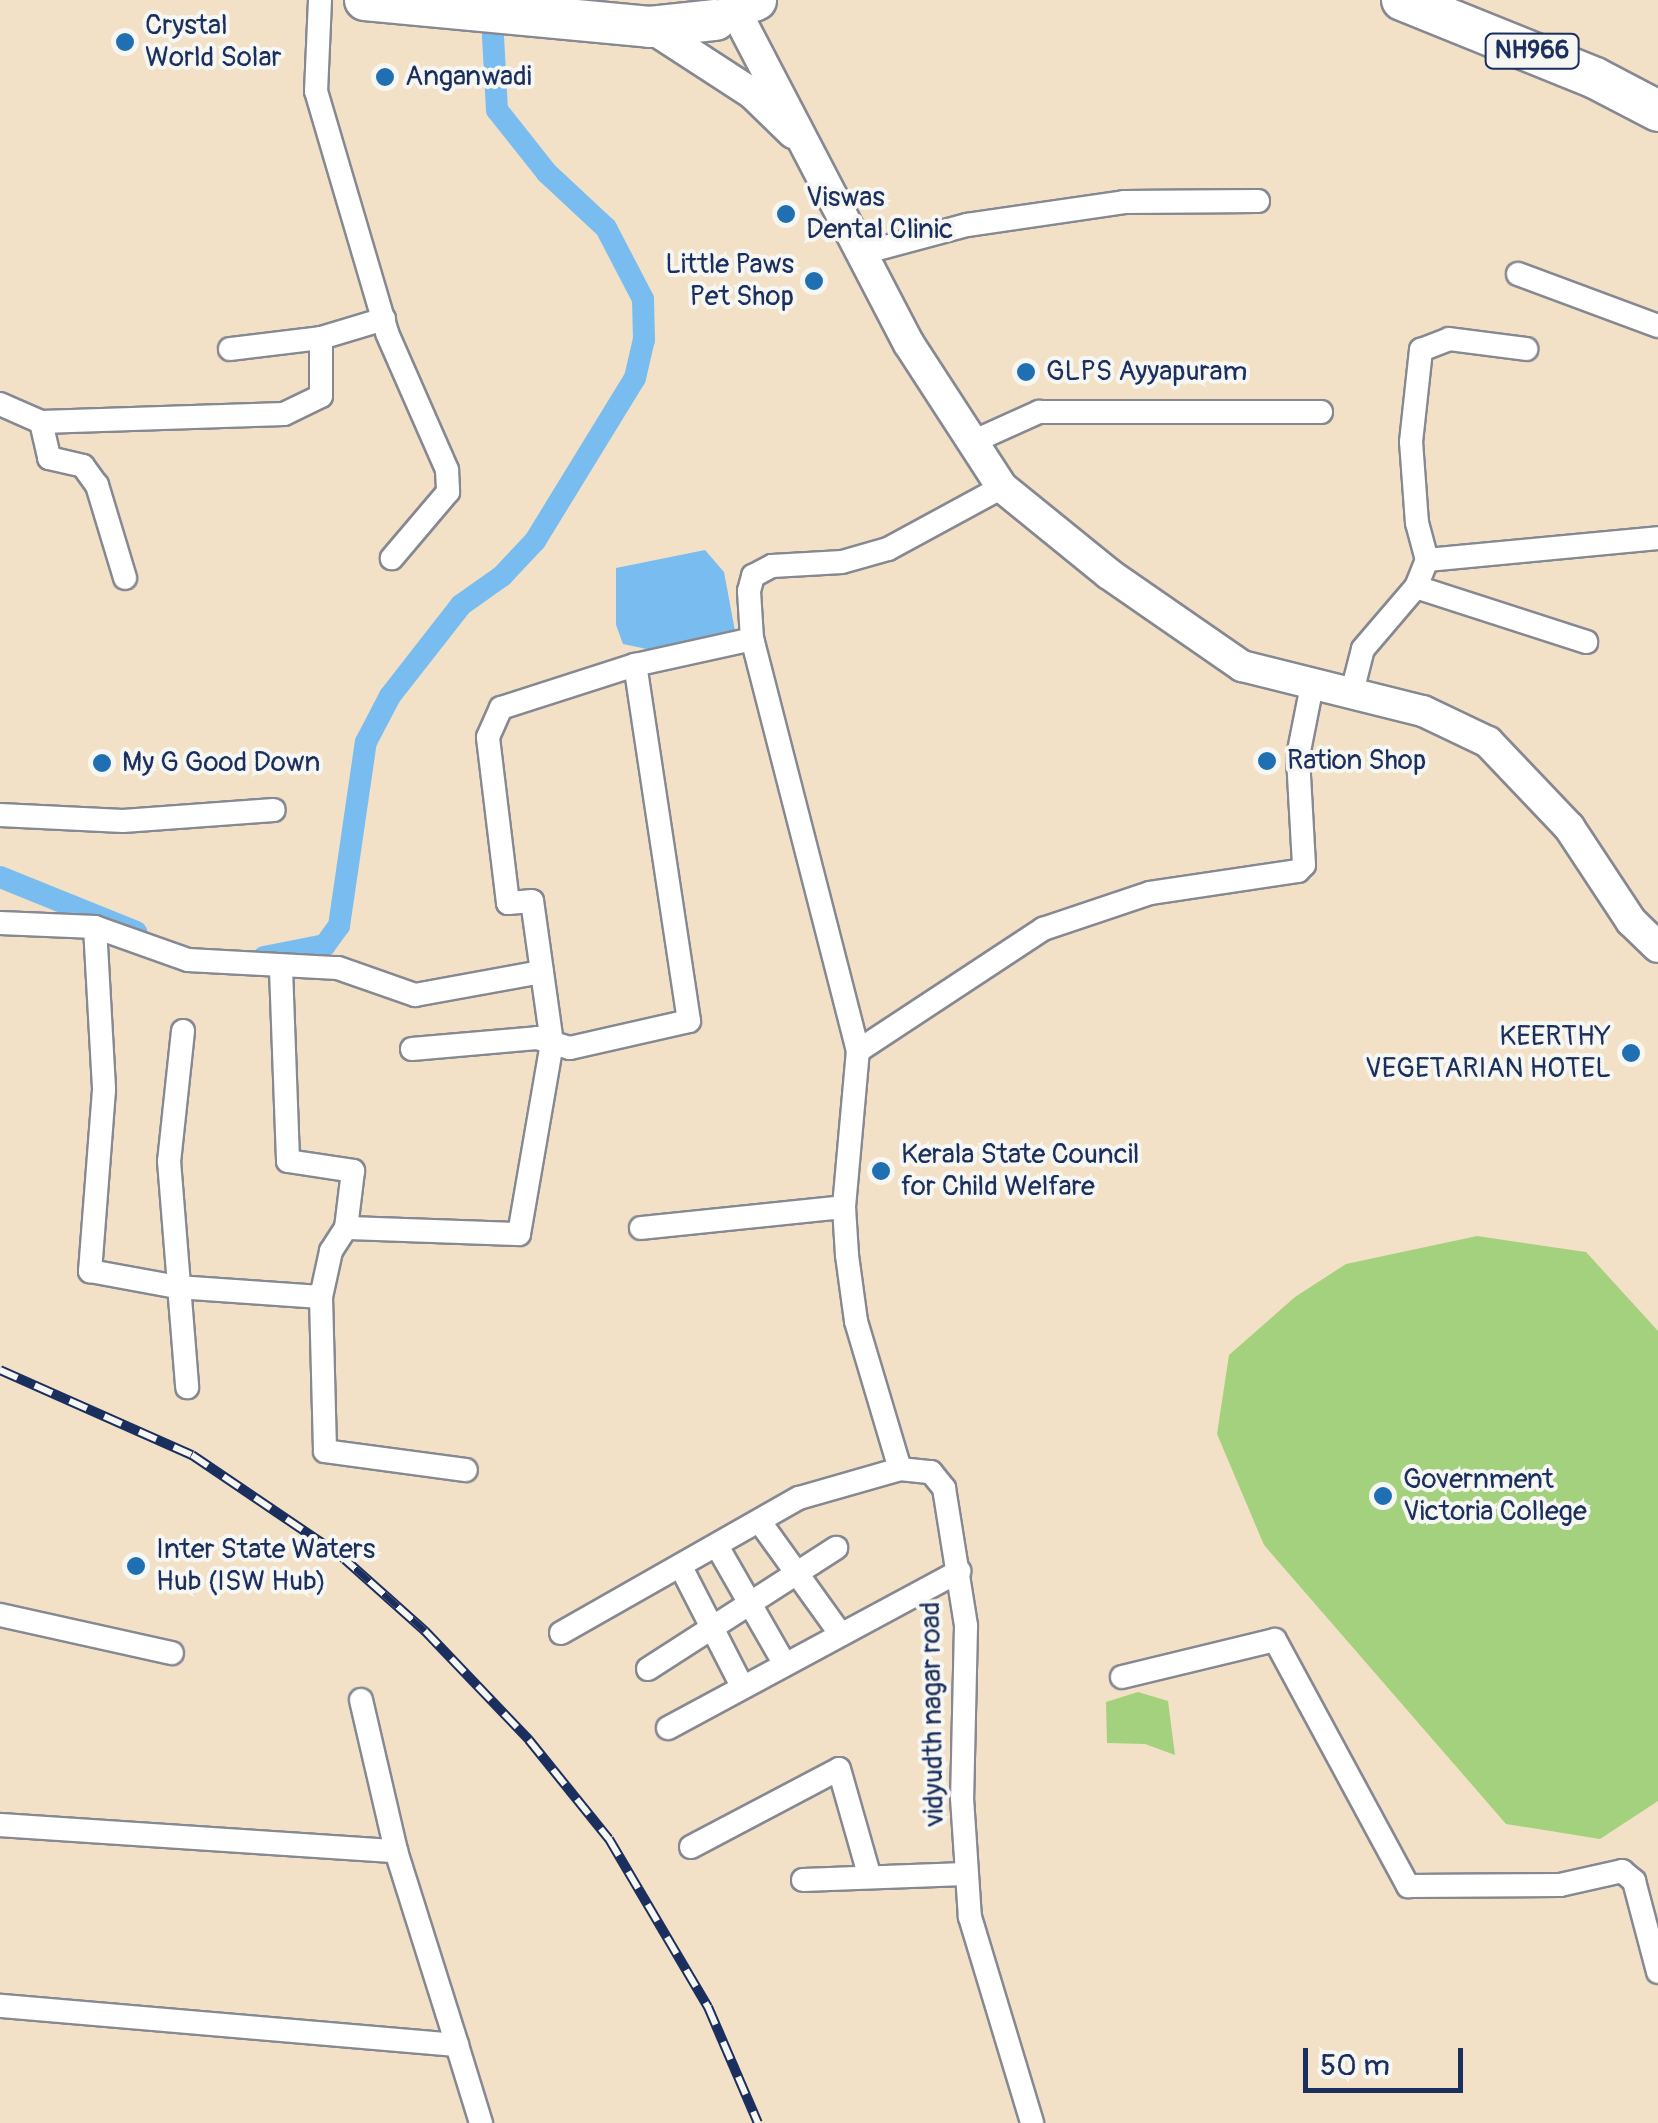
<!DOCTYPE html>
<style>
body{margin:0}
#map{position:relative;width:1658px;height:2123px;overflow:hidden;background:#f2e1c7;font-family:Pangolin,sans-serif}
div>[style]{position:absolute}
.green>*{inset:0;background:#a4d17e}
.water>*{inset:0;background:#79bdf0}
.canal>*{height:22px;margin:-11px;padding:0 11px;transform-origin:11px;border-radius:11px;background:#79bdf0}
.roads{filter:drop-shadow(2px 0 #868892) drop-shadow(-2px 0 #868892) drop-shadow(0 2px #868892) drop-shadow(0 -2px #868892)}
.street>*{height:22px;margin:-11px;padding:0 11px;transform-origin:11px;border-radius:11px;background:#fff}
.secondary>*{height:30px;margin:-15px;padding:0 15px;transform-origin:15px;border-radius:15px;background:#fff}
.highway>*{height:40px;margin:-20px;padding:0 20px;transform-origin:20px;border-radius:20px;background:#fff}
.rail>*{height:10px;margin-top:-5px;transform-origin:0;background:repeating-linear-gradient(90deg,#f6f6f2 0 19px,#1b2f5e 0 38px);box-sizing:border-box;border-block:2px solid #1b2f5e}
.dots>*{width:28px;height:28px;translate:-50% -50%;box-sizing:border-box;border:5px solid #f6f6f2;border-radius:50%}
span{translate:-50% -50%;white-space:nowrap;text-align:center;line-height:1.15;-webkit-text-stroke:8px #f6f6f2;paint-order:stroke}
.shield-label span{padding:2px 8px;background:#f6f6f2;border:2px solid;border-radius:8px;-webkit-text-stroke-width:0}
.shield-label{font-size:25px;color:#1b2f5e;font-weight:700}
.poi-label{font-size:28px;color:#1b2f5e}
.left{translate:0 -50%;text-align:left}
.right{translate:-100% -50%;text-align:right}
.street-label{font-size:28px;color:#1b2f5e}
.scale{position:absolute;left:1303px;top:2048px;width:160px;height:45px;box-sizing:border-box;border:5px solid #1b2f5e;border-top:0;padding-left:12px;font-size:30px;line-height:35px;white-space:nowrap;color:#1b2f5e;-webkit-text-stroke:8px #f6f6f2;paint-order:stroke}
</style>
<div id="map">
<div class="green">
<i style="clip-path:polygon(1477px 1236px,1586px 1252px,1658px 1331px,1658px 1801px,1600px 1839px,1506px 1824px,1264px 1545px,1217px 1434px,1229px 1355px,1295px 1297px,1346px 1264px)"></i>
<i style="clip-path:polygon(1138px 1692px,1168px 1701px,1175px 1755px,1145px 1744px,1107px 1743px,1106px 1702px)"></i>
</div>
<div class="water">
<i style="clip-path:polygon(705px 550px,724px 572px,735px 631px,656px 651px,623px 644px,616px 625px,616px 568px)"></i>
</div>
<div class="canal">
<i style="left:0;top:877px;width:147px;rotate:22deg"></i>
<i style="left:264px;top:957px;width:62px;rotate:-11.1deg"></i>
<i style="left:325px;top:945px;width:24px;rotate:-54deg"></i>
<i style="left:339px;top:926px;width:186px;rotate:-81.7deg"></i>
<i style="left:366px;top:742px;width:52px;rotate:-62.4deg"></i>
<i style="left:390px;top:696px;width:115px;rotate:-52deg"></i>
<i style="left:461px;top:605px;width:50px;rotate:-35.3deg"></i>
<i style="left:502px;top:576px;width:48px;rotate:-46.7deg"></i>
<i style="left:535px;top:541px;width:191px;rotate:-58.5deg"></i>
<i style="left:635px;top:378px;width:39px;rotate:-77deg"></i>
<i style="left:644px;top:340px;width:41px;rotate:-91.4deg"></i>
<i style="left:643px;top:299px;width:80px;rotate:-117.5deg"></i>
<i style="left:606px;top:228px;width:81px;rotate:-137deg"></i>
<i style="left:547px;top:173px;width:80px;rotate:-128.4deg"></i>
<i style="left:497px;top:110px;width:75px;rotate:-93.1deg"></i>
</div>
<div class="roads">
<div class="street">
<i style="left:320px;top:0;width:91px;rotate:92.5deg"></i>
<i style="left:316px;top:91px;width:252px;rotate:73.6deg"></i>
<i style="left:387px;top:333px;width:150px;rotate:66.3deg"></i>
<i style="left:447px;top:470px;width:22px;rotate:87deg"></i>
<i style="left:448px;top:492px;width:87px;rotate:130.3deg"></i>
<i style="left:863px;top:253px;width:108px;rotate:-15.1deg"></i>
<i style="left:967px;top:225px;width:159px;rotate:-8.3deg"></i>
<i style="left:1124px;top:202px;width:134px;rotate:-0.4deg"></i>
<i style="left:1518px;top:274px;width:149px;rotate:20.4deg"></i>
<i style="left:230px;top:349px;width:92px;rotate:-6.9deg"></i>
<i style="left:0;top:404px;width:45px;rotate:23.7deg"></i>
<i style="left:41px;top:422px;width:37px;rotate:77deg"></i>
<i style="left:49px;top:458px;width:35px;rotate:13deg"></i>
<i style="left:83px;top:466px;width:24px;rotate:54deg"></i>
<i style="left:97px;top:485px;width:97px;rotate:73.2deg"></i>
<i style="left:41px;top:422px;width:243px;rotate:-1.9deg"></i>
<i style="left:284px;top:414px;width:41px;rotate:-25.9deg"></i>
<i style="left:321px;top:396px;width:58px;rotate:-90deg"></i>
<i style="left:321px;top:338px;width:66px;rotate:-16.8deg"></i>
<i style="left:970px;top:443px;width:76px;rotate:-24.2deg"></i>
<i style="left:1039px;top:412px;width:282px"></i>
<i style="left:1427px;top:560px;width:232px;rotate:-5.4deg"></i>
<i style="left:1416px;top:587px;width:179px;rotate:17.9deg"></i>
<i style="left:1352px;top:692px;width:44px;rotate:-75.7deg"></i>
<i style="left:1363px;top:649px;width:82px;rotate:-49.5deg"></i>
<i style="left:1416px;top:587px;width:29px;rotate:-68deg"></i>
<i style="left:1427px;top:560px;width:38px;rotate:-105deg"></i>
<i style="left:1417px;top:523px;width:81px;rotate:-94.2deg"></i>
<i style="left:1411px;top:442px;width:93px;rotate:-83.8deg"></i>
<i style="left:1421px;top:350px;width:30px;rotate:-21deg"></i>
<i style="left:1449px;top:339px;width:78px;rotate:7.4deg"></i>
<i style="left:0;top:815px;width:123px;rotate:2.8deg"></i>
<i style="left:123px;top:821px;width:151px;rotate:-4.2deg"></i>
<i style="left:0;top:923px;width:95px;rotate:2.4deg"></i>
<i style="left:95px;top:927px;width:99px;rotate:19.5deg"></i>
<i style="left:188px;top:960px;width:150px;rotate:3.1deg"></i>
<i style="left:338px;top:968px;width:82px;rotate:19.3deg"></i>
<i style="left:415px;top:995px;width:129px;rotate:-10.3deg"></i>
<i style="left:95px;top:927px;width:163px;rotate:86.8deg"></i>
<i style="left:104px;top:1090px;width:182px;rotate:94.4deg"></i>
<i style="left:90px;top:1271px;width:88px;rotate:10.4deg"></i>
<i style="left:177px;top:1287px;width:144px;rotate:4deg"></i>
<i style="left:321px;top:1297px;width:154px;rotate:88.5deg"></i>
<i style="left:325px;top:1451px;width:142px;rotate:7.7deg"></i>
<i style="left:281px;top:969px;width:192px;rotate:87.9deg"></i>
<i style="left:288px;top:1161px;width:66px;rotate:8.7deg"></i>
<i style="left:353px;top:1171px;width:57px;rotate:97deg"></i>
<i style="left:346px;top:1228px;width:173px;rotate:2deg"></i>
<i style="left:519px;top:1234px;width:194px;rotate:-80.2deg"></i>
<i style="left:552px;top:1043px;width:143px;rotate:-98deg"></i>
<i style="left:532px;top:901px;width:24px;rotate:175deg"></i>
<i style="left:508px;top:903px;width:167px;rotate:-96.9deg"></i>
<i style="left:488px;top:737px;width:32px;rotate:-66deg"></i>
<i style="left:501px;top:708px;width:141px;rotate:-17.8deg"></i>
<i style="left:183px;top:1031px;width:131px;rotate:96.1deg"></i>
<i style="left:169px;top:1161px;width:227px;rotate:85.4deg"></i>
<i style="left:412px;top:1049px;width:125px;rotate:-5deg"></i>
<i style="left:537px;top:1038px;width:34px;rotate:17deg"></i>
<i style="left:570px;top:1048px;width:122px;rotate:-12.8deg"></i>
<i style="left:689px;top:1021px;width:360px;rotate:-98.6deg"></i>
<i style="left:635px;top:665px;width:120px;rotate:-12.5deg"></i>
<i style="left:858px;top:1051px;width:222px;rotate:-33.4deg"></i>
<i style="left:1043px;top:929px;width:113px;rotate:-18.6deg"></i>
<i style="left:1150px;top:893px;width:150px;rotate:-8.5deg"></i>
<i style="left:1298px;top:871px;width:8px;rotate:-45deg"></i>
<i style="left:1304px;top:865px;width:109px;rotate:-93.2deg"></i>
<i style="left:1298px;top:756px;width:72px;rotate:-78.8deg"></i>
<i style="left:641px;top:1228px;width:204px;rotate:-5.9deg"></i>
<i style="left:321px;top:1297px;width:47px;rotate:-77.7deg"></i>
<i style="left:331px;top:1251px;width:27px;rotate:-57deg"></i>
<i style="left:900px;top:1469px;width:154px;rotate:-106.6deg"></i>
<i style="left:856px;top:1321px;width:67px;rotate:-97.8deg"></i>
<i style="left:847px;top:1255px;width:48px;rotate:-93.6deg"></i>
<i style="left:844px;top:1207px;width:157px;rotate:-84.9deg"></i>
<i style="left:858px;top:1051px;width:425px;rotate:-104.4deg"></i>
<i style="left:752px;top:639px;width:48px;rotate:-93.6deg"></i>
<i style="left:749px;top:591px;width:16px;rotate:-75deg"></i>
<i style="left:753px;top:576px;width:21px;rotate:-28deg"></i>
<i style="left:772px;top:566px;width:70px;rotate:-3.3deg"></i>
<i style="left:842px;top:562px;width:48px;rotate:-15.8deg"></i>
<i style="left:888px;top:549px;width:130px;rotate:-28.5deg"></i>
<i style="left:760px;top:1522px;width:135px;rotate:54.3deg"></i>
<i style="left:717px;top:1546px;width:135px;rotate:60.2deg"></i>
<i style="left:681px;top:1567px;width:134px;rotate:62.9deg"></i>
<i style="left:0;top:1615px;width:176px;rotate:12.5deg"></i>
<i style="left:561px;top:1633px;width:274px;rotate:-29.6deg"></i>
<i style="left:799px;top:1498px;width:105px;rotate:-16deg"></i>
<i style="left:900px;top:1469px;width:31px;rotate:6deg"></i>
<i style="left:931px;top:1472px;width:21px;rotate:51deg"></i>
<i style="left:944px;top:1488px;width:140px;rotate:80.9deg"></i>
<i style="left:966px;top:1626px;width:172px;rotate:91.3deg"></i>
<i style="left:962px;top:1798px;width:119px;rotate:86.2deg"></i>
<i style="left:970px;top:1917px;width:215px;rotate:73.2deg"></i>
<i style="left:648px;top:1669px;width:224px;rotate:-32.8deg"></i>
<i style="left:1122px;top:1677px;width:157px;rotate:-13.6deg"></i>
<i style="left:1275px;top:1640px;width:280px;rotate:61.6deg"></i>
<i style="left:1408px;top:1886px;width:152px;rotate:-0.4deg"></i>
<i style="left:1560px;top:1885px;width:64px;rotate:-12.7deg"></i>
<i style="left:1622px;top:1871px;width:16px;rotate:40deg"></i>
<i style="left:1634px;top:1881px;width:94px;rotate:75.2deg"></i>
<i style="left:361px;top:1700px;width:155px;rotate:76.9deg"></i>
<i style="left:668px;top:1728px;width:331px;rotate:-28.3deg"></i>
<i style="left:0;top:1825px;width:397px;rotate:3.8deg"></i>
<i style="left:396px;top:1851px;width:203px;rotate:72.5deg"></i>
<i style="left:457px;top:2045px;width:459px;rotate:-175.1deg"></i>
<i style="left:691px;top:1847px;width:167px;rotate:-27.8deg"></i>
<i style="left:839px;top:1769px;width:109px;rotate:74.1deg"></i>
<i style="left:803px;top:1880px;width:162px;rotate:-2.1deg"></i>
<i style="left:457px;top:2045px;width:82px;rotate:72.9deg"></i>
</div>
<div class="secondary">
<i style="left:736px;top:12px;width:374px;rotate:62.5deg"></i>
<i style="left:909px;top:344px;width:171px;rotate:57deg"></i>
<i style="left:1002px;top:487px;width:138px;rotate:39.1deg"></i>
<i style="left:1109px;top:574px;width:162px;rotate:34.7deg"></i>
<i style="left:1242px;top:666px;width:187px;rotate:14deg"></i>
<i style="left:1423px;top:711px;width:72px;rotate:25.5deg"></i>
<i style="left:1488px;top:742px;width:117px;rotate:46.4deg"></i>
<i style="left:1569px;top:827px;width:113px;rotate:56.6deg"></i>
<i style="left:1631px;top:921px;width:37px;rotate:44deg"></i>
<i style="left:650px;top:27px;width:123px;rotate:33deg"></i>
<i style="left:753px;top:94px;width:56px;rotate:44.3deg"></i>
</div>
<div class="highway">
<i style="left:365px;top:0;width:286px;rotate:5.4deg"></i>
<i style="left:650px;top:27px;width:66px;rotate:-6.1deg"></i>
<i style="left:1402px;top:0;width:208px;rotate:22deg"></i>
<i style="left:1595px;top:78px;width:71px;rotate:27.6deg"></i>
<i style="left:738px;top:6px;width:19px;rotate:-18deg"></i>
</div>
</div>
<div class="rail">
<i style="left:0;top:1370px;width:210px;rotate:23.9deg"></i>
<i style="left:192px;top:1455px;width:180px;rotate:34.1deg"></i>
<i style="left:341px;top:1556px;width:113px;rotate:41.8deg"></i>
<i style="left:425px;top:1631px;width:151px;rotate:46.3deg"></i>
<i style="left:529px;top:1740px;width:127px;rotate:51.1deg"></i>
<i style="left:609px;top:1839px;width:195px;rotate:59.5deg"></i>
<i style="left:708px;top:2007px;width:126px;rotate:66.7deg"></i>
</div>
<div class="dots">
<i style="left:125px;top:42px;background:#1f6fb2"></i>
<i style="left:385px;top:77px;background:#1f6fb2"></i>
<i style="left:786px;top:214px;background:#1f6fb2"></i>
<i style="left:814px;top:281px;background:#1f6fb2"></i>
<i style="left:1026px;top:372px;background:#1f6fb2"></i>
<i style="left:1267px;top:761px;background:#1f6fb2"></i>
<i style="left:102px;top:763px;background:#1f6fb2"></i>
<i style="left:1631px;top:1053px;background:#1f6fb2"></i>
<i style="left:881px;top:1171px;background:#1f6fb2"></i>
<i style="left:1383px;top:1496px;background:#1f6fb2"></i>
<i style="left:136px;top:1566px;background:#1f6fb2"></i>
</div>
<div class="shield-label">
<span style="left:1532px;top:51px">NH966</span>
</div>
<div class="poi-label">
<span class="left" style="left:145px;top:42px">Crystal<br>World Solar</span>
<span class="left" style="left:405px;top:77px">Anganwadi</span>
<span class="left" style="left:806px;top:214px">Viswas<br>Dental Clinic</span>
<span class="right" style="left:794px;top:281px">Little Paws<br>Pet Shop</span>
<span class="left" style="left:1046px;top:372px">GLPS Ayyapuram</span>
<span class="left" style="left:1287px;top:761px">Ration Shop</span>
<span class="left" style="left:122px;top:763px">My G Good Down</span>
<span class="right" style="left:1611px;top:1053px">KEERTHY<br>VEGETARIAN HOTEL</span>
<span class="left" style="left:901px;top:1171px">Kerala State Council<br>for Child Welfare</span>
<span class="left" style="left:1403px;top:1496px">Government<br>Victoria College</span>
<span class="left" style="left:156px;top:1566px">Inter State Waters<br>Hub (ISW Hub)</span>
</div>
<div class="street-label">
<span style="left:933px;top:1714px;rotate:-91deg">vidyudth nagar road</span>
</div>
<div class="scale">50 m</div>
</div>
